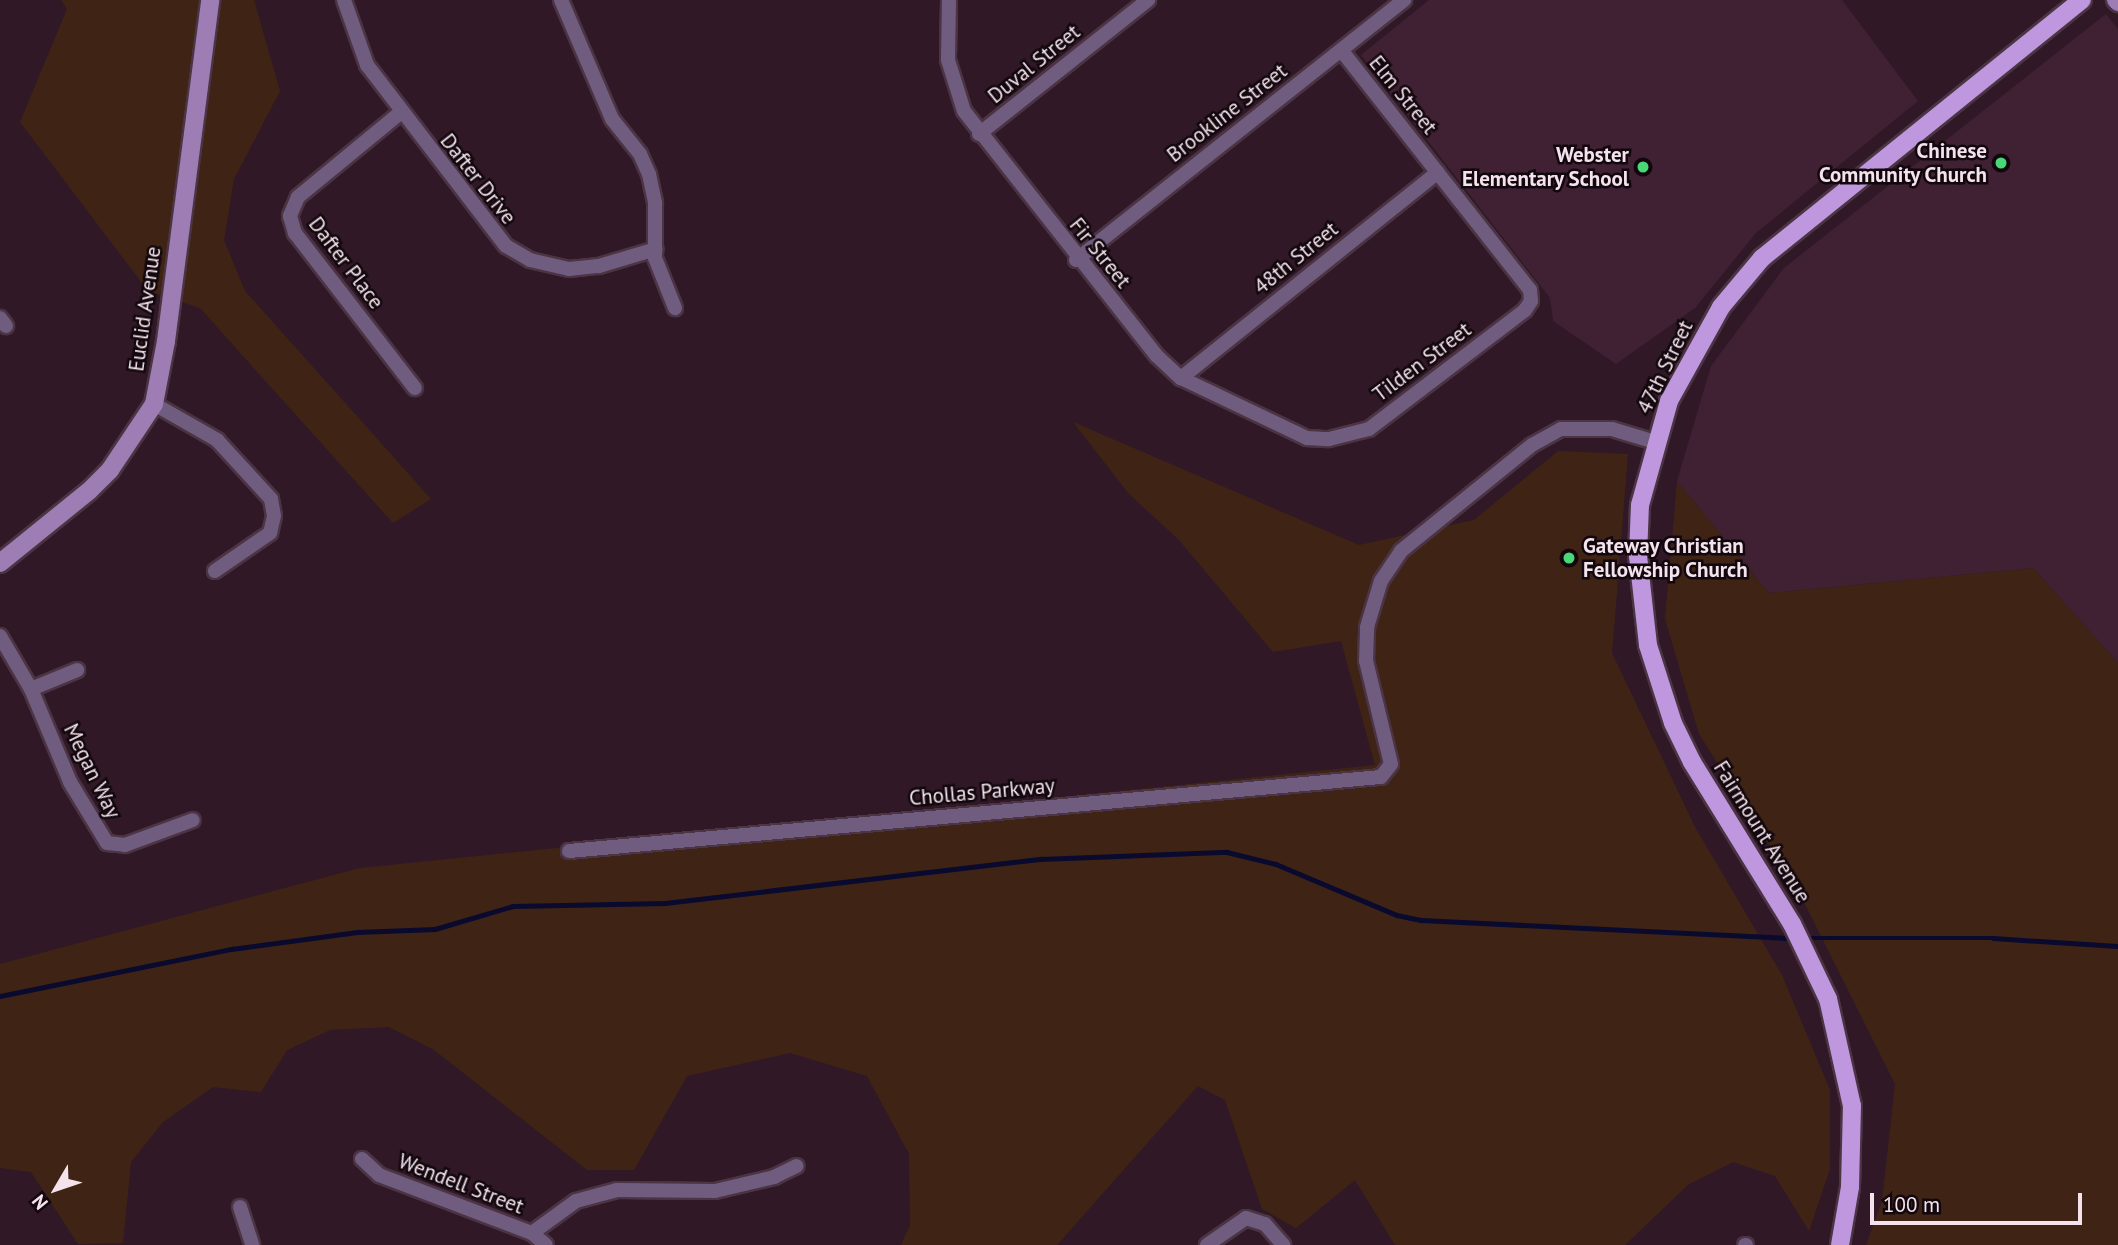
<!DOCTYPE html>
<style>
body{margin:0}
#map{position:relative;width:2118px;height:1245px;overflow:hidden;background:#301827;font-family:"PT Sans",sans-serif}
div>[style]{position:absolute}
.built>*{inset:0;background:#3f2133}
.green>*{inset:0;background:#3f2415}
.stream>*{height:4.5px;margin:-2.25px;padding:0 2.25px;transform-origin:2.25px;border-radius:2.25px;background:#0a0a2e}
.roads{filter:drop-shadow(2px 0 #4b3443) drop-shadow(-2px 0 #4b3443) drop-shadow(0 2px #4b3443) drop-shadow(0 -2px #4b3443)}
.street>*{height:14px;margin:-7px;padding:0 7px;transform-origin:7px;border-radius:7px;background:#705c7f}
.secondary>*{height:18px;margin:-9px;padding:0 9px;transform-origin:9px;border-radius:9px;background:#9d7db4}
.primary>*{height:18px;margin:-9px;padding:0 9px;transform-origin:9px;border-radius:9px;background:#bf97de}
.dots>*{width:19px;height:19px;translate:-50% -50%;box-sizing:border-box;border:4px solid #12070d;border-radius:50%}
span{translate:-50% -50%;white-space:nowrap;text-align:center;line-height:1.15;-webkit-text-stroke:5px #12070d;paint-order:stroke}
.street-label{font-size:21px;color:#f4e3ec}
.poi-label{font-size:21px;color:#f4e3ec;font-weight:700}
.right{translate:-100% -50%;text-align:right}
.left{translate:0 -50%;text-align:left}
.north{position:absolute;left:21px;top:1154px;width:70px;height:70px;-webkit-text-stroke:5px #12070d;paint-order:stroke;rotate:231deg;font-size:19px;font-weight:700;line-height:28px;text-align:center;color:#f4e3ec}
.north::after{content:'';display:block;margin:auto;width:24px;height:32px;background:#f4e3ec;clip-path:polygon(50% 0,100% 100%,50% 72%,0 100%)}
.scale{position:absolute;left:1870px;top:1193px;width:212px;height:32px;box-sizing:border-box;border:4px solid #f4e3ec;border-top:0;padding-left:9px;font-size:21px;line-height:24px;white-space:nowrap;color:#f4e3ec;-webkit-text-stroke:5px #12070d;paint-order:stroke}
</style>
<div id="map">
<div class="built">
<i style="clip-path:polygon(1429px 0,1842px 0,1918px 101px,1756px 233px,1695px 308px,1616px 364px,1553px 321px,1550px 298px,1361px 55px)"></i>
<i style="clip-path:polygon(2106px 14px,2118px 29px,2118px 663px,2033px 568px,1769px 593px,1677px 481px,1711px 366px,1784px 268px)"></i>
</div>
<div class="green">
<i style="clip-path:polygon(61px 0,254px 0,280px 91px,234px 179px,224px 240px,245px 291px,431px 499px,393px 523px,200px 308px,148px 291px,20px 122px,67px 9px)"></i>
<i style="clip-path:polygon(1073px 422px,1359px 545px,1474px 520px,1558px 451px,1628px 454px,1612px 653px,1695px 827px,1782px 975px,1830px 1090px,1830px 1169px,1809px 1231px,1775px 1176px,1733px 1162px,1689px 1184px,1625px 1245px,1395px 1245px,1355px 1180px,1296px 1228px,1262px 1209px,1225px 1100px,1198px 1086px,1057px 1245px,901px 1245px,910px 1225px,909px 1154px,867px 1076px,790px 1053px,687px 1076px,634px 1170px,587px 1170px,434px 1050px,389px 1027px,330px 1030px,287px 1050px,261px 1092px,213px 1087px,163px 1122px,131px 1162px,123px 1243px,78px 1244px,31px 1172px,0 1168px,0 964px,360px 868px,1375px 765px,1341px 641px,1273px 652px,1179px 540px,1129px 494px)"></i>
<i style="clip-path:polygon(1677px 481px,1769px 593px,2033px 568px,2118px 663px,2118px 1245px,1866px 1245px,1882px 1201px,1895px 1084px,1798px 890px,1699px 734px,1665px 619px)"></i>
</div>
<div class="stream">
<i style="left:1803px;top:938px;width:190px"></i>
<i style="left:1993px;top:938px;width:125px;rotate:3.7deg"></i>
<i style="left:0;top:996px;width:237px;rotate:-11.5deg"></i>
<i style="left:232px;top:949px;width:126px;rotate:-7.7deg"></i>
<i style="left:357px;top:932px;width:78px;rotate:-2.2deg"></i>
<i style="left:435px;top:929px;width:81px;rotate:-16.4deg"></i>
<i style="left:513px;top:906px;width:152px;rotate:-1.1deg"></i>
<i style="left:665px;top:903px;width:379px;rotate:-6.7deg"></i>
<i style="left:1041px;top:859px;width:186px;rotate:-2.2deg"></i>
<i style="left:1227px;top:852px;width:50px;rotate:13.8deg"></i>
<i style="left:1276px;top:864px;width:131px;rotate:22.9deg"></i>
<i style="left:1397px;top:915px;width:25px;rotate:12deg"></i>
<i style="left:1421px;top:920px;width:373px;rotate:2.8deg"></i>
</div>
<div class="roads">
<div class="street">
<i style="left:344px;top:0;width:69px;rotate:70.5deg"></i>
<i style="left:367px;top:65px;width:228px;rotate:52.5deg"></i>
<i style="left:506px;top:246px;width:28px;rotate:30deg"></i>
<i style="left:530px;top:260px;width:40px;rotate:13deg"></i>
<i style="left:569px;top:269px;width:30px;rotate:-6deg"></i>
<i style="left:599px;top:266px;width:59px;rotate:-16.6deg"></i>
<i style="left:561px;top:0;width:129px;rotate:66.8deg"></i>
<i style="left:612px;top:119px;width:45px;rotate:51.3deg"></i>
<i style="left:640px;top:154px;width:22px;rotate:66deg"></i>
<i style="left:649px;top:174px;width:30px;rotate:78deg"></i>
<i style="left:655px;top:203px;width:55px;rotate:90deg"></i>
<i style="left:655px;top:258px;width:54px;rotate:68.2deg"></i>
<i style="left:949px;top:0;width:60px;rotate:91deg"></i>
<i style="left:948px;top:60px;width:53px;rotate:72.6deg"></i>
<i style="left:964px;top:111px;width:312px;rotate:51.8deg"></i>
<i style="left:1157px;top:356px;width:33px;rotate:43deg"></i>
<i style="left:1181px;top:378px;width:140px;rotate:25.5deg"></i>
<i style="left:1307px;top:438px;width:22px;rotate:3deg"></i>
<i style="left:1329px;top:439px;width:41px;rotate:-14deg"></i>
<i style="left:1369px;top:429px;width:196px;rotate:-37.3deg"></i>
<i style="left:1525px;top:310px;width:11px;rotate:-56deg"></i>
<i style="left:1531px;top:301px;width:11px;rotate:-95deg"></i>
<i style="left:1530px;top:290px;width:305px;rotate:-128.2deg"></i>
<i style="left:400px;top:113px;width:132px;rotate:140.5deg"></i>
<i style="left:298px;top:197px;width:21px;rotate:113deg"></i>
<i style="left:290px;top:216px;width:18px;rotate:74deg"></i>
<i style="left:295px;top:233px;width:196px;rotate:52.3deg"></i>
<i style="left:979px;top:134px;width:216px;rotate:-38.4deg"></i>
<i style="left:1076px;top:260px;width:419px;rotate:-38.4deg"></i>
<i style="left:0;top:318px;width:10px;rotate:53deg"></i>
<i style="left:1181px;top:378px;width:329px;rotate:-38.7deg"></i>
<i style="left:154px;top:404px;width:73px;rotate:29.7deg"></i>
<i style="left:217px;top:440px;width:80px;rotate:47.5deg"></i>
<i style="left:271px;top:499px;width:17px;rotate:80deg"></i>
<i style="left:274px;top:516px;width:17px;rotate:103deg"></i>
<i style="left:270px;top:533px;width:67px;rotate:145.4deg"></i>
<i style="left:0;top:636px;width:61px;rotate:59.7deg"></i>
<i style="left:31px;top:689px;width:101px;rotate:67.2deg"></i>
<i style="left:70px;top:782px;width:71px;rotate:58.8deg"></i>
<i style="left:107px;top:843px;width:18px;rotate:6deg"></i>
<i style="left:125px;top:845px;width:72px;rotate:-20.2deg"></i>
<i style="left:31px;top:689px;width:50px;rotate:-22.4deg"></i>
<i style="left:569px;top:851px;width:815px;rotate:-5.21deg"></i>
<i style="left:1381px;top:777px;width:16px;rotate:-52deg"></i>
<i style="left:1391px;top:764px;width:106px;rotate:-103.6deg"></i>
<i style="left:1366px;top:661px;width:34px;rotate:-88deg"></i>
<i style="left:1367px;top:627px;width:48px;rotate:-73.1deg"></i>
<i style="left:1381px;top:581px;width:36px;rotate:-56deg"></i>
<i style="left:1401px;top:551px;width:169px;rotate:-39deg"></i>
<i style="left:1532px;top:445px;width:33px;rotate:-29deg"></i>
<i style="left:1561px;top:429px;width:51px"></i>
<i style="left:1612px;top:429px;width:45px;rotate:16.8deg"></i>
<i style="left:362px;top:1159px;width:23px;rotate:43deg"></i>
<i style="left:379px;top:1175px;width:164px;rotate:20.8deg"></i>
<i style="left:532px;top:1233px;width:18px;rotate:41deg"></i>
<i style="left:240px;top:1207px;width:40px;rotate:72deg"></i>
<i style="left:532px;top:1233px;width:54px;rotate:-36deg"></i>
<i style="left:576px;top:1201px;width:42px;rotate:-15deg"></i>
<i style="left:617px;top:1190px;width:98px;rotate:0.6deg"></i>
<i style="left:715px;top:1191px;width:61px;rotate:-13.3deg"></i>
<i style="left:774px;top:1177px;width:25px;rotate:-26deg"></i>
<i style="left:1207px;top:1245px;width:47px;rotate:-34.7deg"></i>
<i style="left:1246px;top:1218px;width:20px;rotate:18deg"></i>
<i style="left:1265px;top:1224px;width:28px;rotate:49deg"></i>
<i style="left:1745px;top:1245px;width:1px"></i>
</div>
<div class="secondary">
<i style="left:2116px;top:0;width:3px;rotate:45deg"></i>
<i style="left:0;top:563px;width:114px;rotate:-39deg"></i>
<i style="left:89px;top:491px;width:30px;rotate:-45deg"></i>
<i style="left:110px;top:470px;width:79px;rotate:-56.3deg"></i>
<i style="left:154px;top:404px;width:64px;rotate:-79.2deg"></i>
<i style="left:166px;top:341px;width:344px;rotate:-82.6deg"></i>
</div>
<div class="primary">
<i style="left:1840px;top:1245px;width:59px;rotate:-80.2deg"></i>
<i style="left:1850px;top:1187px;width:81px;rotate:-88.6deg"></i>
<i style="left:1852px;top:1106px;width:110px;rotate:-102.6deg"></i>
<i style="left:1828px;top:999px;width:83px;rotate:-115.6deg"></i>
<i style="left:1792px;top:924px;width:190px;rotate:-121.7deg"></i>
<i style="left:1692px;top:762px;width:43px;rotate:-116deg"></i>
<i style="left:1673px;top:723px;width:82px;rotate:-107.8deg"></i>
<i style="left:1648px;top:645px;width:90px;rotate:-96.4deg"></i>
<i style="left:1638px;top:556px;width:51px;rotate:-87.8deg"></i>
<i style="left:1640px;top:505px;width:108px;rotate:-74.4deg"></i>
<i style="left:1669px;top:401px;width:107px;rotate:-61deg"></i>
<i style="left:1721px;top:307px;width:64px;rotate:-50.1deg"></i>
<i style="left:1762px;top:258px;width:411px;rotate:-38.9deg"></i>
</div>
</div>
<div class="dots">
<i style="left:2001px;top:163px;background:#4ad778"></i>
<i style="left:1643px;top:167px;background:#4ad778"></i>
<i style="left:1569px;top:558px;background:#4ad778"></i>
</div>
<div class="street-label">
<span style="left:1034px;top:64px;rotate:-39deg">Duval Street</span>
<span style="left:1403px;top:95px;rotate:51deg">Elm Street</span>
<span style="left:1227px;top:113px;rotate:-38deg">Brookline Street</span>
<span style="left:478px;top:179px;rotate:52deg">Dafter Drive</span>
<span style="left:1100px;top:253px;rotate:51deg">Fir Street</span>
<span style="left:1296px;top:258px;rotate:-39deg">48th Street</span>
<span style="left:346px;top:263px;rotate:53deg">Dafter Place</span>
<span style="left:145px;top:309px;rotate:-82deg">Euclid Avenue</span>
<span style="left:1422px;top:362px;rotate:-37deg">Tilden Street</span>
<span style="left:1665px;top:367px;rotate:-64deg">47th Street</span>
<span style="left:92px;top:771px;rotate:64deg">Megan Way</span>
<span style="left:982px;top:792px;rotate:-5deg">Chollas Parkway</span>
<span style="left:1762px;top:832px;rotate:58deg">Fairmount Avenue</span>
<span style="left:461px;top:1184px;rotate:21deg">Wendell Street</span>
</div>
<div class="poi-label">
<span class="right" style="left:1987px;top:163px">Chinese<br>Community Church</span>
<span class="right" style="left:1629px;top:167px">Webster<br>Elementary School</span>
<span class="left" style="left:1583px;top:558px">Gateway Christian<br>Fellowship Church</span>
</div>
<div class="north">N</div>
<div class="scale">100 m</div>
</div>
